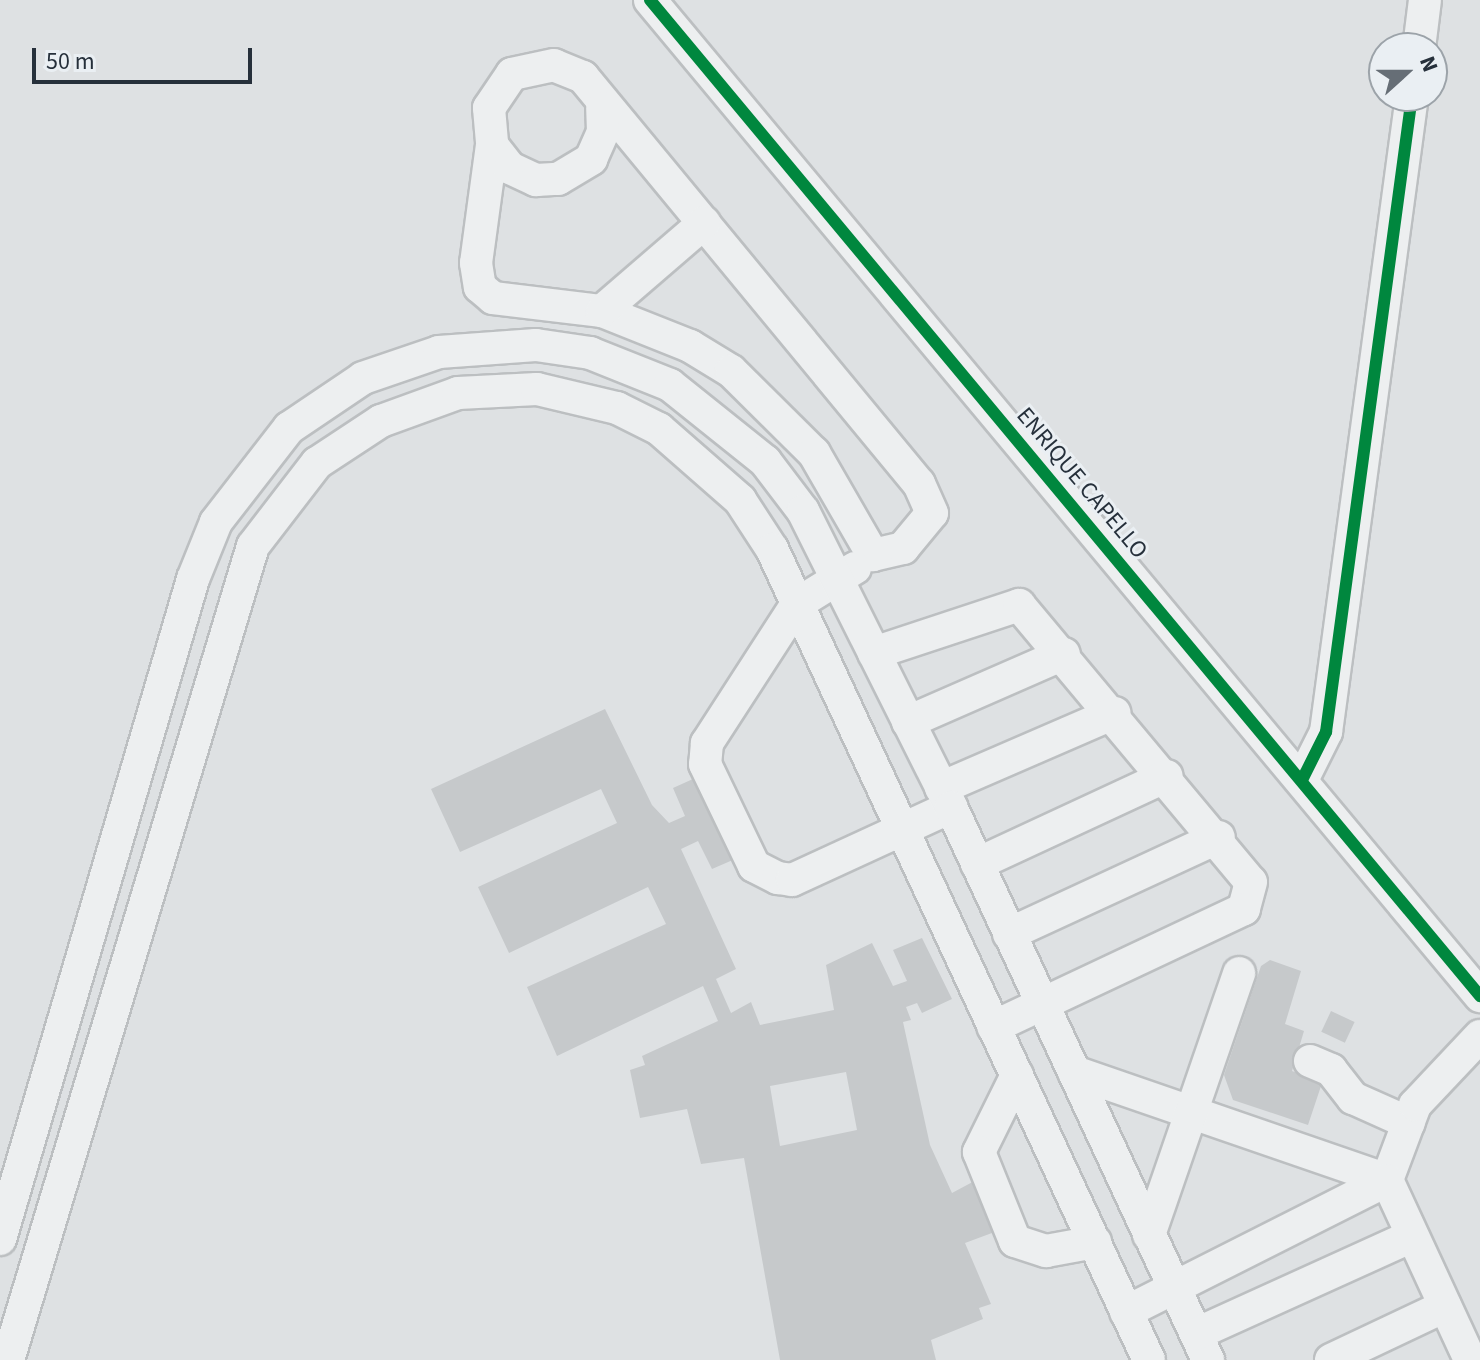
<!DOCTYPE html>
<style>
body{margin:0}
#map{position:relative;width:1480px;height:1360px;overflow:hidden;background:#dee1e3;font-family:"Source Sans 3",sans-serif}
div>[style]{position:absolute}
.building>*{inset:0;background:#c6c9cb;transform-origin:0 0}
.roads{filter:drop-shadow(2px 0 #bcbfc1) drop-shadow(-2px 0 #bcbfc1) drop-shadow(0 2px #bcbfc1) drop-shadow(0 -2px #bcbfc1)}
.minor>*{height:32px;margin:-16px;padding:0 16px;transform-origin:16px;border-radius:16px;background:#edeff0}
.cycleway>*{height:12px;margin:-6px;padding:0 6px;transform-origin:6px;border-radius:6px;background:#00873e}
span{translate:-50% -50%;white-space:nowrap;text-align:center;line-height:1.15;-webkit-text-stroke:6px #eaeff3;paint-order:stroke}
.street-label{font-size:24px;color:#26303b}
.north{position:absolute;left:1368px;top:32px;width:80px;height:80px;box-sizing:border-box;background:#eaeff3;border:2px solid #9ca3a9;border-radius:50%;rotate:69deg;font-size:22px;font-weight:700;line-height:32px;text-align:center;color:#26303b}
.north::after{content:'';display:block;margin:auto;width:28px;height:36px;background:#666e76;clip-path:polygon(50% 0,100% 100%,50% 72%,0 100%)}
.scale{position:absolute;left:32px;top:48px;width:220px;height:36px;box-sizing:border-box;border:4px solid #26303b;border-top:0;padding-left:10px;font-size:24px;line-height:28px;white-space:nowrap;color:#26303b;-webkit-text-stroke:6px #eaeff3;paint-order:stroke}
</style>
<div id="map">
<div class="building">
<i style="clip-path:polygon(evenodd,605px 709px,652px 805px,669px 823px,685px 816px,673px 788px,704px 774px,742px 856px,712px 869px,698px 841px,681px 849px,736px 969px,716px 979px,731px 1013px,751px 1002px,760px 1025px,834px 1010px,826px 965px,872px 943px,893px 986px,907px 981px,893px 950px,922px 938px,952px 999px,922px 1013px,917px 1003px,906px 1007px,911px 1020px,903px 1022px,930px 1145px,952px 1193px,980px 1178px,1000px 1230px,965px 1243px,991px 1304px,979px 1308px,983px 1319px,931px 1340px,936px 1360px,780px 1360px,744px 1158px,701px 1164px,687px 1109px,640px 1118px,630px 1070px,645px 1065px,642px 1056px,718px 1021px,703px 986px,557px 1056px,527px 987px,666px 924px,648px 887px,509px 953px,478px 887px,617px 823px,601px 789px,460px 852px,431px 789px,605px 709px,846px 1072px,857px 1130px,780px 1146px,770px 1086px,846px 1072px)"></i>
<i style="clip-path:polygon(1270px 960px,1301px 971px,1285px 1024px,1304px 1031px,1292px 1071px,1322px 1083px,1308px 1125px,1233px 1100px,1224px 1075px,1261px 966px)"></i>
<i style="left:1331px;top:1011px;width:26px;height:23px;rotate:25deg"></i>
</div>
<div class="roads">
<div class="minor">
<i style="left:650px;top:0;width:1297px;rotate:50.19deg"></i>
<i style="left:1419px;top:48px;width:48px;rotate:-82.9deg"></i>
<i style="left:492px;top:145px;width:119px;rotate:97.7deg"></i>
<i style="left:476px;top:263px;width:24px;rotate:81deg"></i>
<i style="left:480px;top:287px;width:17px;rotate:40deg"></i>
<i style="left:493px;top:298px;width:110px;rotate:6.8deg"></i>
<i style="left:602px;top:311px;width:95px;rotate:21.7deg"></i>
<i style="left:690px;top:346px;width:48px;rotate:31.4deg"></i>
<i style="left:731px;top:371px;width:117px;rotate:44.7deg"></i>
<i style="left:814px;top:453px;width:118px;rotate:60deg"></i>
<i style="left:873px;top:555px;width:31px;rotate:-13deg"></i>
<i style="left:903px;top:548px;width:45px;rotate:-50.4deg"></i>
<i style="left:932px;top:513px;width:32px;rotate:-114deg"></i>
<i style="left:919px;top:484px;width:528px;rotate:-129.54deg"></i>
<i style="left:583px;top:77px;width:31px;rotate:-158deg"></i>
<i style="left:554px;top:65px;width:43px;rotate:167.9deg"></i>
<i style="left:512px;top:74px;width:41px;rotate:124.1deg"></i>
<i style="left:489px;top:108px;width:37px;rotate:85deg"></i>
<i style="left:492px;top:145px;width:29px;rotate:52deg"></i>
<i style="left:510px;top:168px;width:29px;rotate:25deg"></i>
<i style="left:536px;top:180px;width:22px;rotate:-3deg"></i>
<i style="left:558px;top:179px;width:39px;rotate:-31deg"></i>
<i style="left:591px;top:159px;width:30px;rotate:-66deg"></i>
<i style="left:603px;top:132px;width:24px;rotate:-92deg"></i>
<i style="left:602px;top:311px;width:135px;rotate:-40.8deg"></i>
<i style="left:855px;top:568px;width:68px;rotate:148.2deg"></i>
<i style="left:797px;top:604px;width:166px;rotate:122.9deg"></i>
<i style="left:707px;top:743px;width:21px;rotate:95deg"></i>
<i style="left:705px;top:764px;width:113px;rotate:64.3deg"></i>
<i style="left:754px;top:866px;width:27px;rotate:27deg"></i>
<i style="left:778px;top:878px;width:14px;rotate:8deg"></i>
<i style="left:792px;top:880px;width:175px;rotate:-24.7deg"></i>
<i style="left:874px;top:653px;width:153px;rotate:-18.3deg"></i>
<i style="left:1019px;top:605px;width:361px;rotate:50.1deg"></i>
<i style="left:1251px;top:882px;width:28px;rotate:105deg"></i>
<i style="left:1244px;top:909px;width:277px;rotate:154.8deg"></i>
<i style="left:908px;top:722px;width:170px;rotate:-23.6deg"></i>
<i style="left:1302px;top:780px;width:54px;rotate:-63.4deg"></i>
<i style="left:1326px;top:732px;width:642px;rotate:-82.3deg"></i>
<i style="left:941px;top:788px;width:189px;rotate:-23.4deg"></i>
<i style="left:977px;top:864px;width:209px;rotate:-24.9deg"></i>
<i style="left:1009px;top:934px;width:231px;rotate:-24.8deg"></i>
<i style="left:1310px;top:1061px;width:23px;rotate:23deg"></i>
<i style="left:1331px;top:1070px;width:36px;rotate:52deg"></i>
<i style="left:1353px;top:1098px;width:61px;rotate:24.1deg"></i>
<i style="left:1074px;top:1072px;width:331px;rotate:19deg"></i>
<i style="left:1387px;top:1180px;width:80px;rotate:-69.5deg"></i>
<i style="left:1415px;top:1105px;width:95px;rotate:-46.7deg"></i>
<i style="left:1017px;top:1075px;width:86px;rotate:116.3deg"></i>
<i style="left:979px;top:1152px;width:96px;rotate:68deg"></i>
<i style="left:1015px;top:1241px;width:33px;rotate:18deg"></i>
<i style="left:1046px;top:1251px;width:50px;rotate:-10.4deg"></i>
<i style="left:1149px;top:1235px;width:277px;rotate:-71deg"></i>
<i style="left:0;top:1239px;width:688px;rotate:-73.7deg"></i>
<i style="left:193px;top:579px;width:61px;rotate:-68deg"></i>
<i style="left:216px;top:522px;width:119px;rotate:-52.2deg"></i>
<i style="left:289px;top:428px;width:89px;rotate:-34deg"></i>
<i style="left:363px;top:378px;width:80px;rotate:-18.9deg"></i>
<i style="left:439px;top:352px;width:97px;rotate:-4.1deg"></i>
<i style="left:536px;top:345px;width:55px;rotate:8.4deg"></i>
<i style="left:590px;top:353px;width:86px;rotate:21.8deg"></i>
<i style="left:670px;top:385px;width:122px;rotate:38.7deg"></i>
<i style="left:765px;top:461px;width:63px;rotate:52.8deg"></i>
<i style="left:803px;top:511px;width:331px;rotate:63.4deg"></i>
<i style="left:951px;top:807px;width:610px;rotate:65.07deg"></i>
<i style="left:1126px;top:1312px;width:292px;rotate:-26.8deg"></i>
<i style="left:1387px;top:1180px;width:198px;rotate:65.2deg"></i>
<i style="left:1196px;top:1334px;width:237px;rotate:-24.4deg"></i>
<i style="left:8px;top:1360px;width:850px;rotate:-73.25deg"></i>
<i style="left:253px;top:546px;width:105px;rotate:-52.4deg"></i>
<i style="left:317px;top:463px;width:77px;rotate:-33.3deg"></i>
<i style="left:381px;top:421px;width:82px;rotate:-20deg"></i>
<i style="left:458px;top:393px;width:79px;rotate:-2.9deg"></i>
<i style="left:537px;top:389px;width:82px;rotate:13.4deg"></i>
<i style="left:617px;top:408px;width:47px;rotate:26.6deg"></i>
<i style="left:659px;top:429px;width:108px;rotate:41.2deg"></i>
<i style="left:740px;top:500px;width:59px;rotate:56.9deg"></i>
<i style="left:772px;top:549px;width:894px;rotate:65.07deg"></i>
<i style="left:1331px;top:1360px;width:126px;rotate:-25.3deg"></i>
</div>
</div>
<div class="cycleway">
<i style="left:650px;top:0;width:1297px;rotate:50.19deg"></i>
<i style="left:1302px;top:780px;width:54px;rotate:-63.4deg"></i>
<i style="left:1326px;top:732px;width:642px;rotate:-82.3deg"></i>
</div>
<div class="street-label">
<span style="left:1082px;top:483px;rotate:50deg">ENRIQUE CAPELLO</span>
</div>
<div class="north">N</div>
<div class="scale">50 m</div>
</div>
